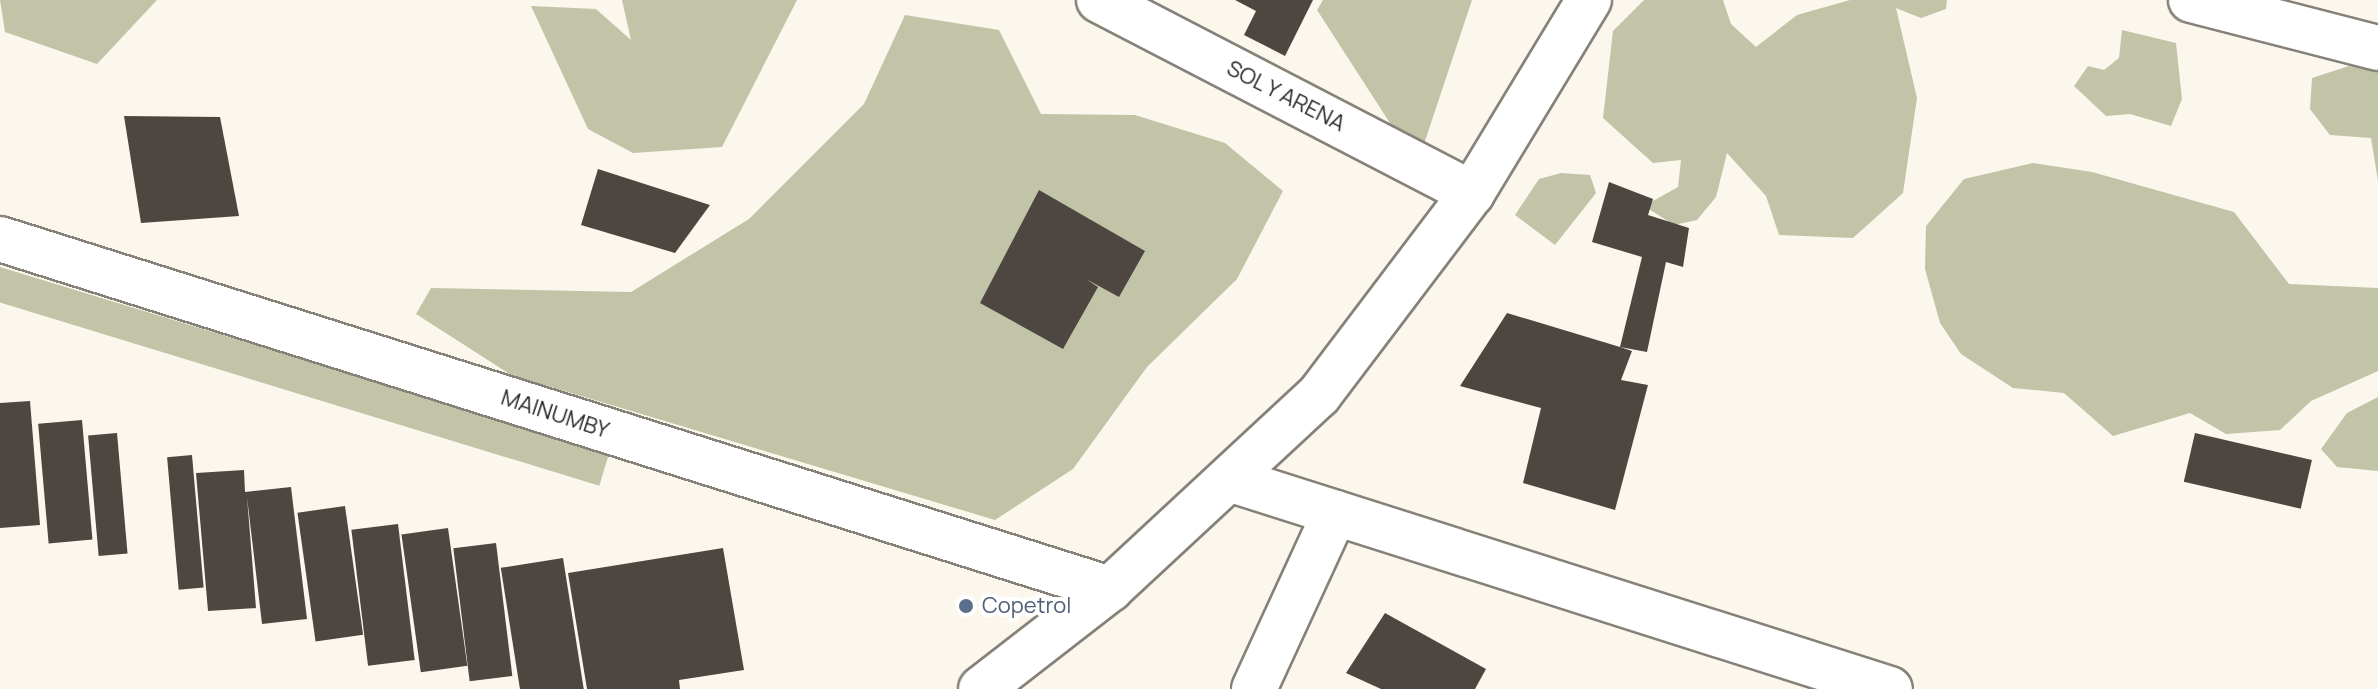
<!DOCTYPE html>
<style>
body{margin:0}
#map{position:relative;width:2378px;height:689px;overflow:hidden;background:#fbf7ed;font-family:Manrope,sans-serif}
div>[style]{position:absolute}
.forest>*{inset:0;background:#c1c4a7;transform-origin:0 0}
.building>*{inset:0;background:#4e4741;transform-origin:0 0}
.roads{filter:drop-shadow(2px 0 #868279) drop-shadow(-2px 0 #868279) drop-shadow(0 2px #868279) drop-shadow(0 -2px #868279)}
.minor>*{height:44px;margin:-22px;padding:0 22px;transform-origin:22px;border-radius:22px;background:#fff}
.major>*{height:44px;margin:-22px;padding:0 22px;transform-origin:22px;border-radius:22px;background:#fff}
.dots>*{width:22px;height:22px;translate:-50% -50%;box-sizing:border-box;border:4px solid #fff;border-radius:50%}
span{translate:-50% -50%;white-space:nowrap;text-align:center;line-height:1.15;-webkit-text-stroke:8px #fff;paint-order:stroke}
.street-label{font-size:22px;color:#2b2926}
.service-label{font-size:22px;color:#4e5e75}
.left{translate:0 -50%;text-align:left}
</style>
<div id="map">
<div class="forest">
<i style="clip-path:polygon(0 0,157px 0,97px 64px,5px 32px)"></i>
<i style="clip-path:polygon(622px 0,797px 0,722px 147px,633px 153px,588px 129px,531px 6px,596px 9px,631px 40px)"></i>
<i style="clip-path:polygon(1323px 0,1472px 0,1417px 165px,1317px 10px)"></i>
<i style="clip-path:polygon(1644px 0,1723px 0,1731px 24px,1756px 47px,1797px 15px,1850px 0,1947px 0,1946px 9px,1921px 18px,1896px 8px,1917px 98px,1903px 193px,1853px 238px,1779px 235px,1766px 196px,1727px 153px,1716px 197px,1697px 220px,1674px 225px,1644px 206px,1678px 187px,1681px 160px,1653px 163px,1603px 118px,1613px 31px)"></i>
<i style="clip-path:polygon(905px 15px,999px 30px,1041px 114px,1135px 115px,1225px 143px,1283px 191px,1237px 279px,1147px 367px,1073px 469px,995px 520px,511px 375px,416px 314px,431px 288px,631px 292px,749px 219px,864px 104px)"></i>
<i style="clip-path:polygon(2122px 30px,2176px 43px,2182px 99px,2171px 126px,2130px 114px,2106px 116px,2074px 86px,2088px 66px,2104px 70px,2119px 58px)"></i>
<i style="clip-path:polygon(2349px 66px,2378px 72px,2378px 181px,2371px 138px,2330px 135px,2310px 109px,2312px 78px)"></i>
<i style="clip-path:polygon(2033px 163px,2092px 172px,2234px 212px,2289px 284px,2378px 288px,2378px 371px,2311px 401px,2280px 430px,2226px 434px,2190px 413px,2113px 436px,2064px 393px,2013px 388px,1961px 354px,1940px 323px,1925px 269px,1926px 226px,1964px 179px)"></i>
<i style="clip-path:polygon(1561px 173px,1590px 175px,1596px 193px,1555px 245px,1515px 215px,1539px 179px)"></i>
<i style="left:0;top:267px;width:637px;height:34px;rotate:17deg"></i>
<i style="clip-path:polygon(2378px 397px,2378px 471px,2337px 467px,2321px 449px,2347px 413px)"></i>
</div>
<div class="building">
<i style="clip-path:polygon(1235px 0,1313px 0,1285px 56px,1244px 35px,1256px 11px)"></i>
<i style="clip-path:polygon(124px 116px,220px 117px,239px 216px,141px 223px)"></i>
<i style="clip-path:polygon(598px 169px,710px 205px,675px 253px,581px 225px)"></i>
<i style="clip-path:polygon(1609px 182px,1653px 199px,1648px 215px,1689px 228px,1683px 267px,1666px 262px,1647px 352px,1620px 347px,1632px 351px,1621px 380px,1648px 385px,1615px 510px,1523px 483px,1541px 408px,1460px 386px,1507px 313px,1620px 347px,1642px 257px,1592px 242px)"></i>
<i style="clip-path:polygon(1039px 190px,1145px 251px,1119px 297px,1086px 279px,1098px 287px,1063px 349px,980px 303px)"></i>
<i style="clip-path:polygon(30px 401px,40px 525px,0 528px,0 403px)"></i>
<i style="left:82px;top:420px;width:120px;height:44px;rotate:85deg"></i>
<i style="left:117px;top:433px;width:121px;height:29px;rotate:85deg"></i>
<i style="left:2195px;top:433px;width:120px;height:50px;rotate:13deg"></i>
<i style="left:192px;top:455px;width:133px;height:25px;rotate:85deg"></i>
<i style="clip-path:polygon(244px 470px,245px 492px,291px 487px,307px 619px,262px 624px,247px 497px,256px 608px,208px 611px,196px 473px)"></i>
<i style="left:345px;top:506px;width:130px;height:48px;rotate:82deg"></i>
<i style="left:398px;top:524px;width:137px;height:47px;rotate:83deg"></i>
<i style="left:448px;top:528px;width:139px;height:47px;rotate:82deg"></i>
<i style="left:496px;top:543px;width:134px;height:43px;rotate:83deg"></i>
<i style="clip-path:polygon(723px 548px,744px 670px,679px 680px,680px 689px,587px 689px,568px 573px)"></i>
<i style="left:563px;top:558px;width:133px;height:63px;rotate:81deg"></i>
<i style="clip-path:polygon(1385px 613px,1486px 669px,1475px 689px,1381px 689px,1346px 673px)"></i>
</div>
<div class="roads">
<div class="minor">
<i style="left:1099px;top:0;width:420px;rotate:27.4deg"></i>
<i style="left:2191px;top:0;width:193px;rotate:14.4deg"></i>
<i style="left:0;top:239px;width:1164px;rotate:17.5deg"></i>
<i style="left:1235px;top:481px;width:687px;rotate:17.62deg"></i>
<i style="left:1254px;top:689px;width:194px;rotate:-65.3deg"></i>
</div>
<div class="major">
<i style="left:981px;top:689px;width:163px;rotate:-37.8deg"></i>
<i style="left:1110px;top:589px;width:285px;rotate:-42.9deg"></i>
<i style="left:1319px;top:395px;width:253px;rotate:-52.9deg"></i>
<i style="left:1472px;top:193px;width:226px;rotate:-58.8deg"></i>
</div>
</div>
<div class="dots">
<i style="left:966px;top:606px;background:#5c6f8a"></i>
</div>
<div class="street-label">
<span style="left:1286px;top:96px;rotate:27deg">SOL Y ARENA</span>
<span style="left:555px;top:414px;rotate:18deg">MAINUMBY</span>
</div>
<div class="service-label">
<span class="left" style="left:982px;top:606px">Copetrol</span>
</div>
</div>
